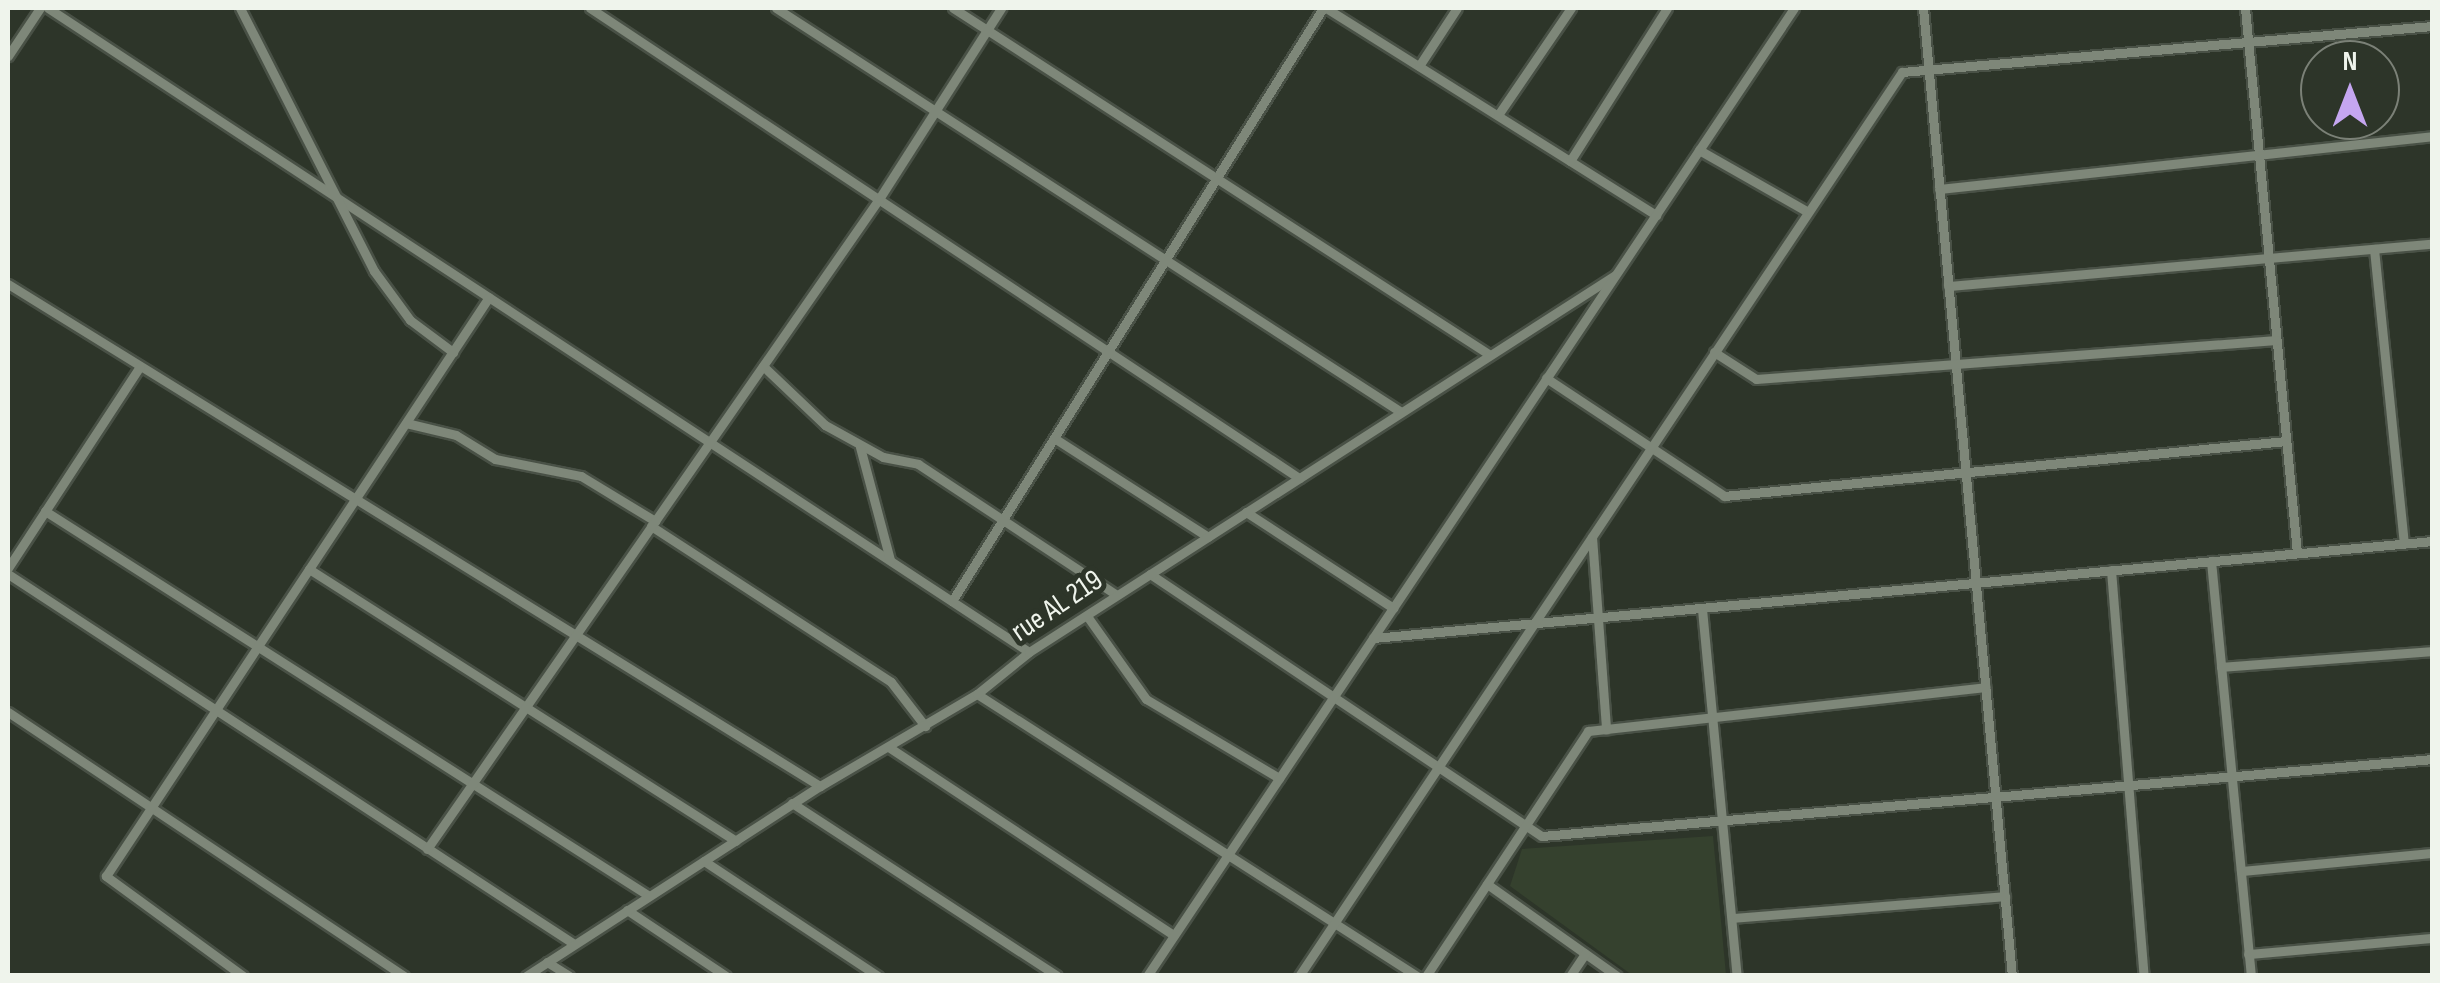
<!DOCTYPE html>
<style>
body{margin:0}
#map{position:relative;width:2440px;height:983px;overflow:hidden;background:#2d3529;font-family:"Sofia Sans Condensed",sans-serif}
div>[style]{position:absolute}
.built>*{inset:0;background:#35412e}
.roads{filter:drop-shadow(2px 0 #495146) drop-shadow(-2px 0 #495146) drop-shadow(0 2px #495146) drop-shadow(0 -2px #495146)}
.minor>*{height:9px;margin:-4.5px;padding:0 4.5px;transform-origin:4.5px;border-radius:4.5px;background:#7e8779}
span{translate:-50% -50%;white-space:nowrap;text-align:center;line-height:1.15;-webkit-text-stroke:10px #2d3529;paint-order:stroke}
.street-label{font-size:30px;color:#eff4ec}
.frame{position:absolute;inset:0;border:10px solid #eff4ec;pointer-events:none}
.north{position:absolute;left:2300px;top:40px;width:100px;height:100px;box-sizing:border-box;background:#2d3529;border:2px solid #7b8177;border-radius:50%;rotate:0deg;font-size:28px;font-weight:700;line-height:40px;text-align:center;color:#eff4ec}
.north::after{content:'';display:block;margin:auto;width:35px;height:45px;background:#c5a6f0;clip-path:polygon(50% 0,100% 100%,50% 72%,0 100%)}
</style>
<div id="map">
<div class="built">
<i style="clip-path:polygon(1713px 836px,1726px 975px,1632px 975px,1510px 886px,1522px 849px)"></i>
</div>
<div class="roads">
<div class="minor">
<i style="left:48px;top:8px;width:1173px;rotate:33.28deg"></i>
<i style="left:240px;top:8px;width:295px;rotate:63deg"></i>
<i style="left:374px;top:271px;width:61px;rotate:53.7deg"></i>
<i style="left:410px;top:320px;width:54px;rotate:36.7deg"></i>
<i style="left:590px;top:8px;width:851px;rotate:33.54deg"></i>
<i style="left:776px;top:8px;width:744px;rotate:32.88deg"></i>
<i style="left:953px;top:8px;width:639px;rotate:32.87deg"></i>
<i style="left:1326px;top:8px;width:390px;rotate:32.1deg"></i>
<i style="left:1923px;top:8px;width:972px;rotate:84.75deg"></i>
<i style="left:2245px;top:8px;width:547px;rotate:84.55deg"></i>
<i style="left:8px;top:56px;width:58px;rotate:-56.3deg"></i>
<i style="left:1419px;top:66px;width:69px;rotate:-56.8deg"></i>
<i style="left:1498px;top:115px;width:130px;rotate:-55.7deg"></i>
<i style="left:1699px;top:150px;width:125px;rotate:29.6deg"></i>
<i style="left:1570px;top:161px;width:181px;rotate:-57.6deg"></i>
<i style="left:1939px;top:189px;width:496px;rotate:-6.1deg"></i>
<i style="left:2374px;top:249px;width:296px;rotate:84.2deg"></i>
<i style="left:8px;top:284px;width:955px;rotate:31.73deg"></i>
<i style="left:1948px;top:286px;width:486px;rotate:-5deg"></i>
<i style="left:1714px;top:352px;width:50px;rotate:32.7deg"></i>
<i style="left:1756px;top:379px;width:522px;rotate:-4.28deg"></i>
<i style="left:763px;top:366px;width:86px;rotate:43.6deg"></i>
<i style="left:825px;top:425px;width:66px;rotate:28.9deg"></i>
<i style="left:883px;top:457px;width:36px;rotate:11deg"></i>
<i style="left:918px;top:464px;width:238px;rotate:33.4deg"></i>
<i style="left:1546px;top:378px;width:214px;rotate:33.5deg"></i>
<i style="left:1724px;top:496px;width:565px;rotate:-5.59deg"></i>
<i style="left:406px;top:423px;width:51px;rotate:13.5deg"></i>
<i style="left:456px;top:435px;width:46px;rotate:31.6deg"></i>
<i style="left:495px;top:459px;width:88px;rotate:11.2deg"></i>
<i style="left:581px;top:476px;width:87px;rotate:31.3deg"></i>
<i style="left:1054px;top:438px;width:183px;rotate:32.7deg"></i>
<i style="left:860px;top:447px;width:117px;rotate:75.1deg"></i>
<i style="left:45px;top:511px;width:716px;rotate:32.51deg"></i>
<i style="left:1246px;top:512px;width:176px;rotate:33.1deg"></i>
<i style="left:651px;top:526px;width:286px;rotate:33deg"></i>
<i style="left:891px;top:682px;width:56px;rotate:52.3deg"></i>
<i style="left:1592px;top:537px;width:193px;rotate:85.8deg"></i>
<i style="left:2211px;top:561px;width:417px;rotate:84.5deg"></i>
<i style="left:8px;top:568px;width:241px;rotate:-56.8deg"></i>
<i style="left:309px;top:569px;width:506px;rotate:32.5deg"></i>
<i style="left:2111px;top:570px;width:407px;rotate:85.4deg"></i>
<i style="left:8px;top:574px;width:676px;rotate:33.17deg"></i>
<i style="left:1150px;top:574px;width:471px;rotate:33.8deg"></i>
<i style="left:1542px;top:836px;width:893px;rotate:-4.94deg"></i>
<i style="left:952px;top:601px;width:699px;rotate:-57.97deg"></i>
<i style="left:1702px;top:609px;width:369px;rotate:84.6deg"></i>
<i style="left:1087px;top:616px;width:102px;rotate:54.6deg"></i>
<i style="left:1146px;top:699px;width:155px;rotate:30.7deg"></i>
<i style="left:1373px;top:638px;width:1063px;rotate:-5.23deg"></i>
<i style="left:2221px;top:667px;width:212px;rotate:-4.3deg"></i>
<i style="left:977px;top:694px;width:523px;rotate:32.66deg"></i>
<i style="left:8px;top:712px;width:476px;rotate:33.7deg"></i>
<i style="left:890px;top:748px;width:340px;rotate:33.4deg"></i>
<i style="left:792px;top:803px;width:316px;rotate:33.1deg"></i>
<i style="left:427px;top:849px;width:792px;rotate:-55.19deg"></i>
<i style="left:879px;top:199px;width:227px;rotate:-57.4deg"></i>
<i style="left:704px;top:861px;width:209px;rotate:33.5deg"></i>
<i style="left:2241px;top:871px;width:192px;rotate:-5.4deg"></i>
<i style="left:1487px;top:884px;width:159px;rotate:35.3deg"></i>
<i style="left:627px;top:910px;width:119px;rotate:33.7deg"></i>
<i style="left:1732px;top:918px;width:274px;rotate:-4.6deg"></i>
<i style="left:2248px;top:954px;width:185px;rotate:-5deg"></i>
<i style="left:547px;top:962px;width:26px;rotate:32deg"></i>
<i style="left:243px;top:976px;width:170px;rotate:-143.9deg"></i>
<i style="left:106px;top:876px;width:694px;rotate:-56.52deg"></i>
<i style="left:526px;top:976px;width:350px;rotate:-32.9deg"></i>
<i style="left:820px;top:786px;width:182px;rotate:-30.4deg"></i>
<i style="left:977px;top:694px;width:67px;rotate:-38.9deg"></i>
<i style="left:1029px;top:652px;width:697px;rotate:-32.75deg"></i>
<i style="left:1147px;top:976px;width:1164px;rotate:-56.24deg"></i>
<i style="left:1299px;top:976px;width:1087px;rotate:-56.3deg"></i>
<i style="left:1902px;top:72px;width:532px;rotate:-4.96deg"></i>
<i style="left:1426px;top:976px;width:294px;rotate:-56.5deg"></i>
<i style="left:1588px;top:731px;width:400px;rotate:-6.3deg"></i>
<i style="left:1570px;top:976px;width:27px;rotate:-56deg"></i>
</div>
</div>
<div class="street-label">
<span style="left:1057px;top:606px;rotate:-34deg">rue AL 219</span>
</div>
<div class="frame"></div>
<div class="north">N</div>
</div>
